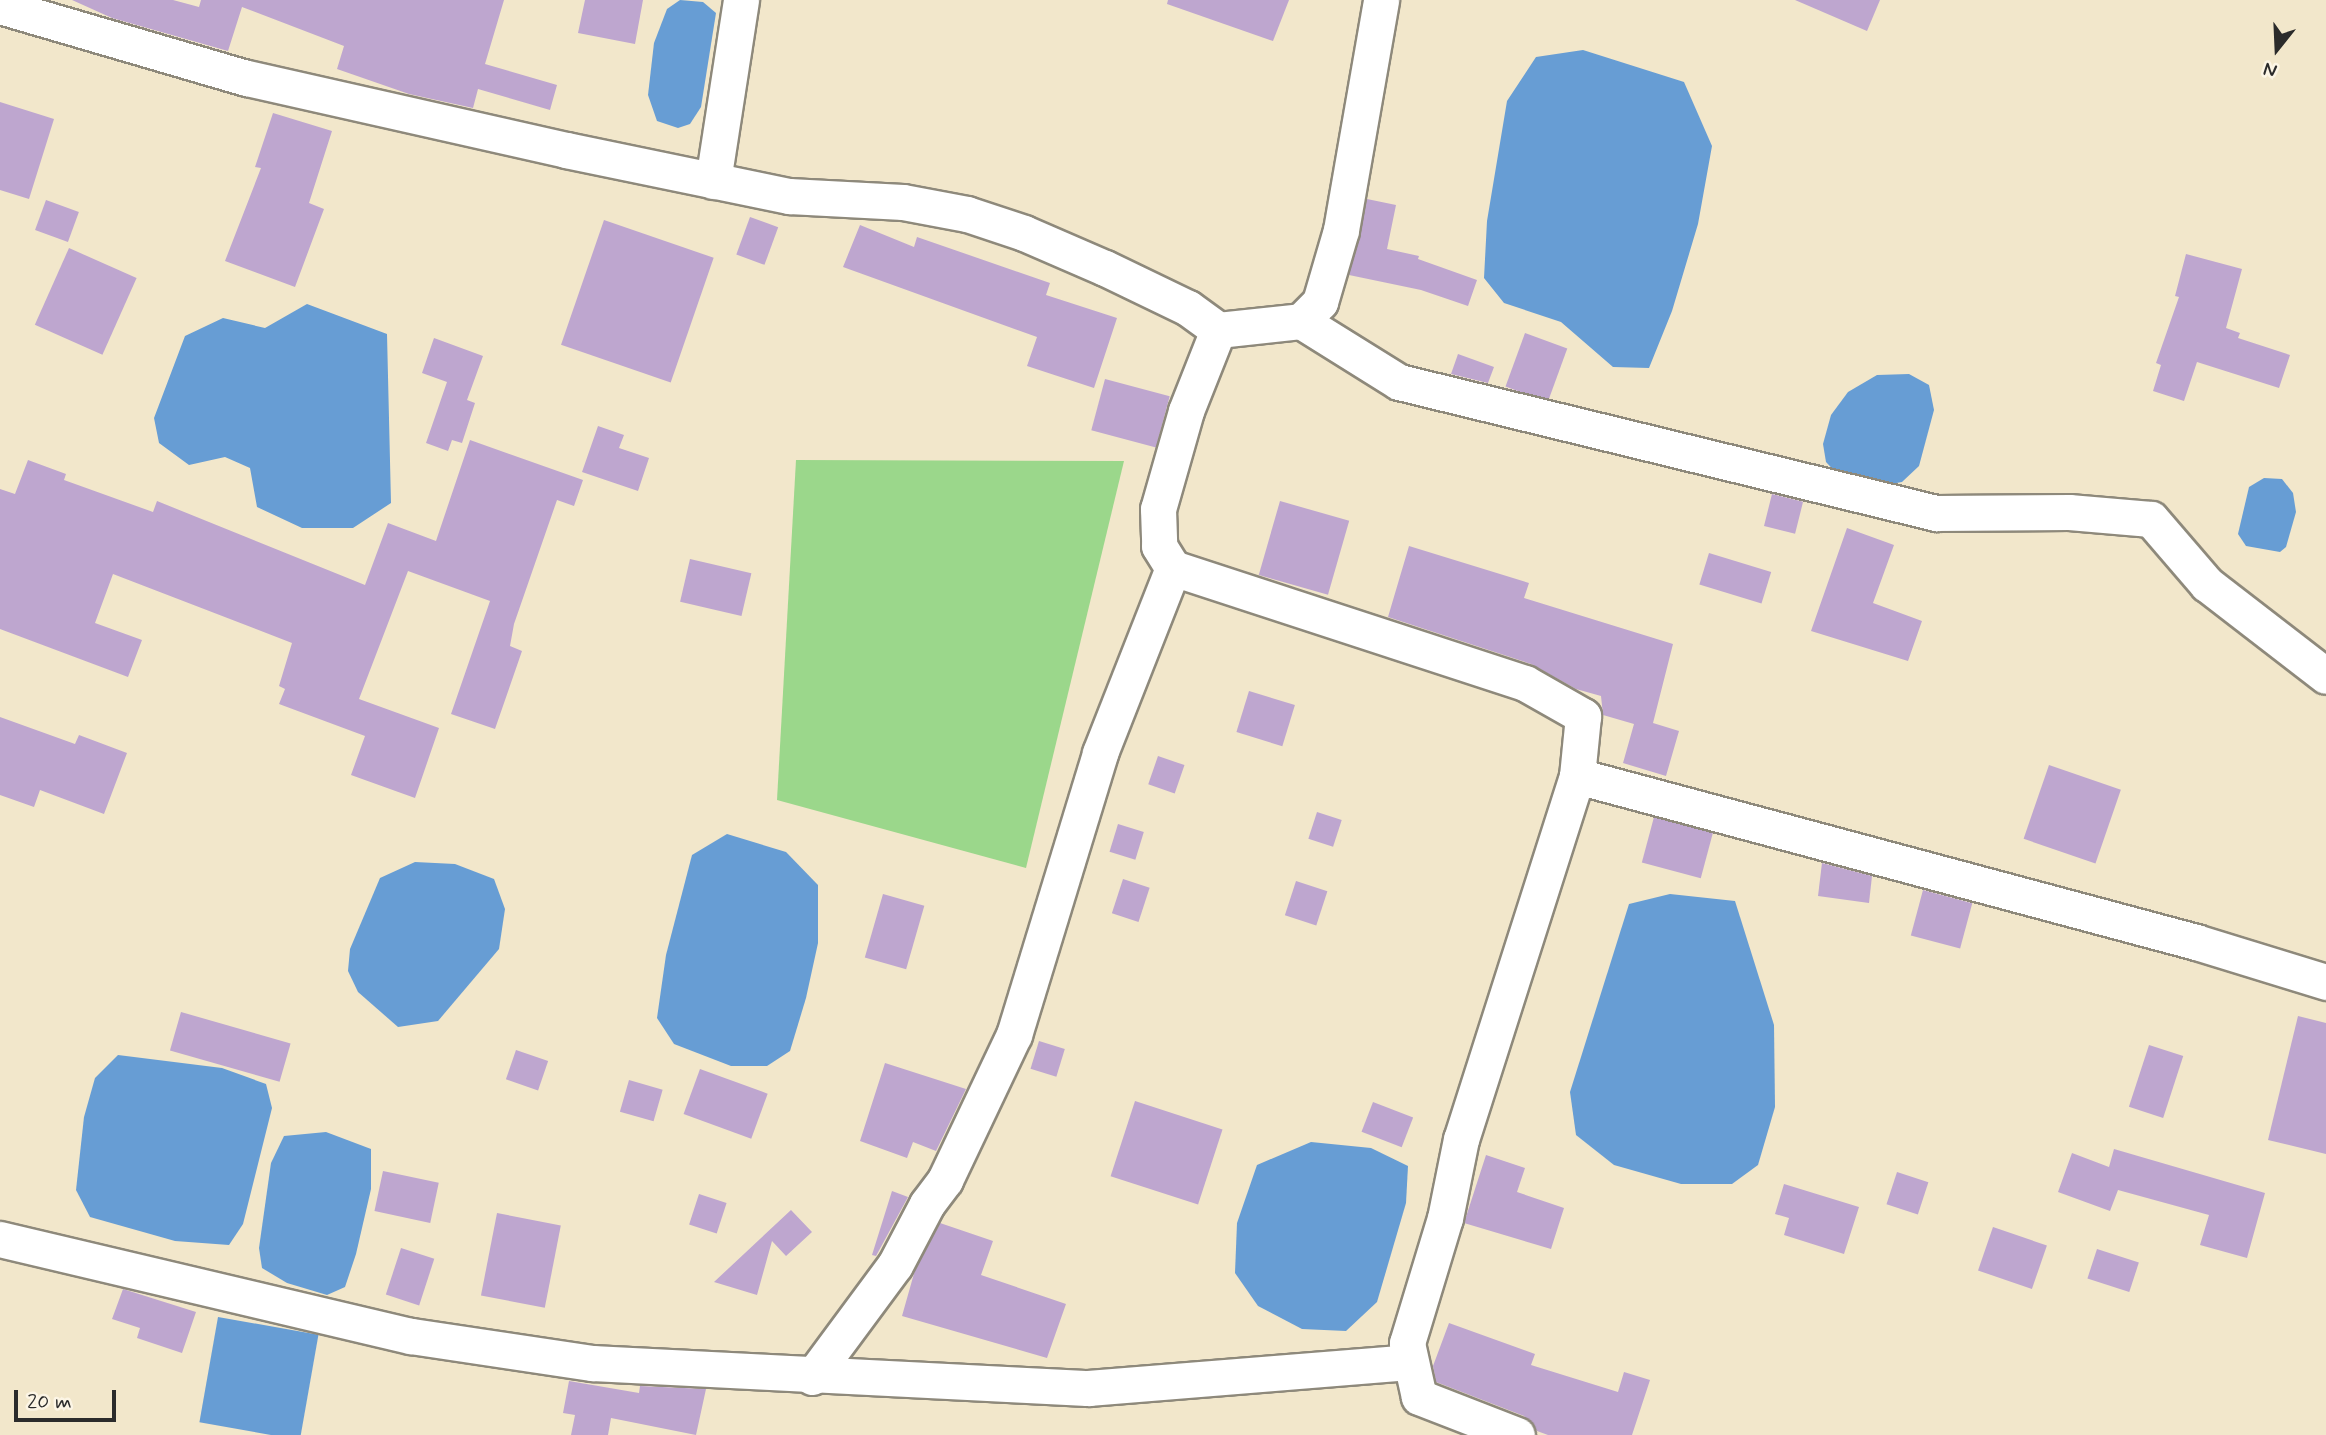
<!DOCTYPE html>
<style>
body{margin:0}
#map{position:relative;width:2326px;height:1435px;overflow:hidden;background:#f2e7cb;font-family:Mynerve,sans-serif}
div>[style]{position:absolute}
.green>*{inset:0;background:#9bd78b}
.water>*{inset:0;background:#679dd4;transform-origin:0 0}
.building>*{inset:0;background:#bea6cf;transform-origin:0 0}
.roads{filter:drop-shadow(2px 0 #8e897b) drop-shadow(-2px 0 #8e897b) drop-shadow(0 2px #8e897b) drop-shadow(0 -2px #8e897b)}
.street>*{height:35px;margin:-17.5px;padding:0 17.5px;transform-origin:17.5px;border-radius:17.5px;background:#fff}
span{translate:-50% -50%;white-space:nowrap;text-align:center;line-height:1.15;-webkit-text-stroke:7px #fcf5e5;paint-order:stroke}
.north{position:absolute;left:2242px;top:14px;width:70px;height:70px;-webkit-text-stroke:5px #fcf5e5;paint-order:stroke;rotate:198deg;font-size:19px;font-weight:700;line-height:28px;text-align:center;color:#2b2b2b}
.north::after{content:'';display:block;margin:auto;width:24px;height:32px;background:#2b2b2b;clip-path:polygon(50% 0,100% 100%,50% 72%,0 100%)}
.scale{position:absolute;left:14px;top:1390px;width:102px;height:32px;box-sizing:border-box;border:4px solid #2b2b2b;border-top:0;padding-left:9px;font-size:21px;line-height:24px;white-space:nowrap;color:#2b2b2b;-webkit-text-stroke:5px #fcf5e5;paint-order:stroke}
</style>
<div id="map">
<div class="green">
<i style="clip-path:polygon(796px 460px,1124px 461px,1026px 868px,777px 800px)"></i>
</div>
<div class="water">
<i style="clip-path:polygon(680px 0,703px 2px,716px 13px,701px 107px,690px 124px,678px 128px,657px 121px,648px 95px,654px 43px,667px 9px)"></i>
<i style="clip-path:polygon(1583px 50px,1684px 82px,1712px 146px,1698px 224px,1672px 311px,1649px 368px,1613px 367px,1561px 322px,1504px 303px,1484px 278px,1487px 221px,1507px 101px,1536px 57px)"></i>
<i style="clip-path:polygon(307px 304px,387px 334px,391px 503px,353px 528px,302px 528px,257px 507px,250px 468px,225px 457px,189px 465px,159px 443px,154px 418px,185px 336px,223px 318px,265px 328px)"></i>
<i style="clip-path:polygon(1909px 374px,1929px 385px,1934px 410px,1919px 466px,1902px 482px,1874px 487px,1842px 479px,1826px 462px,1823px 444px,1831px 415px,1848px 392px,1877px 375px)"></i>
<i style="clip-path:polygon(2264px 478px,2282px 479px,2293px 493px,2296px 512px,2286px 547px,2280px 552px,2246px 546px,2238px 534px,2249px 487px)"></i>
<i style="clip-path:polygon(727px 834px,786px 852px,818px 885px,818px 943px,806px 998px,790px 1051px,767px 1066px,731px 1066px,674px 1044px,657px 1018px,666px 955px,692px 855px)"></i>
<i style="clip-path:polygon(415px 862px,455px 864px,494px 879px,505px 909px,499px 949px,438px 1021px,398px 1027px,358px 992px,348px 971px,350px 949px,380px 878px)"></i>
<i style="clip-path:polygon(1670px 894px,1735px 901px,1774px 1025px,1775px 1107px,1758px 1165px,1732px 1184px,1681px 1184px,1614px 1165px,1576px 1135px,1570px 1092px,1629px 904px)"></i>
<i style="clip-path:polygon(118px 1055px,222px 1068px,266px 1084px,272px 1108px,243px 1224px,229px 1245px,175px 1241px,90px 1217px,76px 1190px,84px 1117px,95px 1078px)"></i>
<i style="clip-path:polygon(326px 1132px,371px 1149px,371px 1189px,356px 1254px,345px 1287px,327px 1295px,287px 1283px,262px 1268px,259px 1248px,271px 1163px,284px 1136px)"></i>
<i style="clip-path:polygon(1311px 1142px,1371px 1148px,1408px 1166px,1406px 1203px,1377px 1302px,1346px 1331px,1302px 1329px,1258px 1306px,1235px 1273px,1237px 1223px,1257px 1165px)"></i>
<i style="left:218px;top:1317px;width:102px;height:107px;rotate:10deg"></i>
</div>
<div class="building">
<i style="clip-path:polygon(72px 0,173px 0,199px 7px,201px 0,504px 0,485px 64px,557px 85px,550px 110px,478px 89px,473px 108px,409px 94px,337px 69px,344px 46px,242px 7px,228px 51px,112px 18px)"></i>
<i style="clip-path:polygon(585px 0,643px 0,635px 44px,578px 33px)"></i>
<i style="clip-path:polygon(1168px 0,1289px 0,1273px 41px,1167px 4px)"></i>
<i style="clip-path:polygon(1795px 0,1880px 0,1867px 31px)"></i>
<i style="clip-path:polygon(0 102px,54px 119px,29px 199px,0 190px)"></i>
<i style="clip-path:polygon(273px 113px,332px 131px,309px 203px,324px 209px,295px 287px,225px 261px,261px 168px,255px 167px)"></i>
<i style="clip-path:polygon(1367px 199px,1396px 205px,1387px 249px,1419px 256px,1418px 259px,1477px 280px,1468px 306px,1421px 290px,1349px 275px)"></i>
<i style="left:46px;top:200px;width:35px;height:32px;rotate:20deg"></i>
<i style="left:750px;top:217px;width:30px;height:40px;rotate:20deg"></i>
<i style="left:604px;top:220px;width:116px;height:132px;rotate:19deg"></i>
<i style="clip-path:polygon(860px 225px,914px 247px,917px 237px,1050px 283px,1046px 295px,1117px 318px,1094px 388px,1027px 366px,1037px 337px,843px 267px)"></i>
<i style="left:69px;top:248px;width:74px;height:84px;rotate:24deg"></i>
<i style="clip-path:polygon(2186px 254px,2242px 269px,2226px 328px,2240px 333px,2238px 338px,2290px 355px,2279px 388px,2197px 362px,2184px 401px,2153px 391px,2161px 365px,2156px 363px,2179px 297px,2175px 296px)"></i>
<i style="left:1525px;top:333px;width:45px;height:57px;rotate:20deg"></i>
<i style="clip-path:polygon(434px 338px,483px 356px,467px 400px,475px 403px,462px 443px,452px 440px,448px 451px,426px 443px,447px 382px,422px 373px)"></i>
<i style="clip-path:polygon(1458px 354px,1494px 367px,1488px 383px,1451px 374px)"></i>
<i style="left:1105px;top:379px;width:67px;height:53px;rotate:15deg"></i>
<i style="clip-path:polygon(598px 426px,624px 435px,619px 448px,649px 458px,638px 491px,582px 472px)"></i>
<i style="clip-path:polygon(470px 440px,583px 480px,574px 506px,557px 500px,514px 624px,510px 646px,522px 651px,495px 729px,451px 714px,490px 601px,408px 571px,359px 699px,439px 728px,415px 798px,351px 775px,365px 736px,279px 704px,285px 689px,279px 686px,292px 643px,113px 574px,95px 623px,142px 640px,128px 677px,0 629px,0 489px,15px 494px,28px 460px,66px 474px,64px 480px,153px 512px,157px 501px,365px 585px,388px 523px,436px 541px)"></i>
<i style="left:1772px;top:494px;width:32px;height:33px;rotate:14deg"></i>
<i style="left:1280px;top:501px;width:72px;height:77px;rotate:16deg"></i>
<i style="clip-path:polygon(1847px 528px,1894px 545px,1873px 603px,1922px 621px,1908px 661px,1811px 631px)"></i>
<i style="clip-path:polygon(1409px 546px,1529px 583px,1524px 598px,1673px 644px,1653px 723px,1679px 731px,1666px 776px,1623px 763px,1634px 724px,1603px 715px,1601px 696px,1576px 689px,1531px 664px,1388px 617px)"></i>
<i style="left:1709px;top:553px;width:65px;height:33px;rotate:17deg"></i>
<i style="left:690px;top:559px;width:63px;height:44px;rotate:13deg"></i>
<i style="left:1249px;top:691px;width:48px;height:43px;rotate:17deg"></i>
<i style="clip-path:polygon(0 717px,75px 744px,79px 735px,127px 753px,104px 814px,40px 790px,34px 807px,0 795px)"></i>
<i style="left:1158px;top:756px;width:28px;height:30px;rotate:19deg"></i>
<i style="left:2049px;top:765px;width:76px;height:78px;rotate:19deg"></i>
<i style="left:1317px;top:812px;width:26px;height:28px;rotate:18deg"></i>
<i style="left:1654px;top:817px;width:61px;height:47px;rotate:15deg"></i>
<i style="left:1118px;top:824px;width:27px;height:29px;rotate:17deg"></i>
<i style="clip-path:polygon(1822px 863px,1872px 876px,1869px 903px,1818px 896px)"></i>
<i style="left:1123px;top:879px;width:28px;height:36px;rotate:18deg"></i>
<i style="left:1296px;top:881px;width:33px;height:36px;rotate:18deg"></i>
<i style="left:1923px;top:890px;width:51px;height:47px;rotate:15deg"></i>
<i style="left:883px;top:894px;width:43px;height:66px;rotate:16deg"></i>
<i style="left:181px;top:1012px;width:114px;height:40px;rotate:16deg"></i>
<i style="clip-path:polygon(2298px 1016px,2326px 1023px,2326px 1154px,2268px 1140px)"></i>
<i style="left:1039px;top:1041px;width:27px;height:29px;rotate:17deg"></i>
<i style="left:2149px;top:1045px;width:36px;height:65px;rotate:18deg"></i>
<i style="left:516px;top:1050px;width:34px;height:31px;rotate:19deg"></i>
<i style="clip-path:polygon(885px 1063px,966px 1089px,936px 1151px,913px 1142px,907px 1158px,860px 1141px)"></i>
<i style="left:700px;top:1069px;width:72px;height:48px;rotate:20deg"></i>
<i style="left:629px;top:1080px;width:35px;height:33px;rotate:16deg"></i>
<i style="left:1135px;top:1101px;width:92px;height:79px;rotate:18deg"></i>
<i style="left:1373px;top:1102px;width:43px;height:32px;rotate:21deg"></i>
<i style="clip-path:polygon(2114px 1149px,2265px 1193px,2247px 1258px,2200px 1245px,2209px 1215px,2118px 1190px,2110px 1211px,2058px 1192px,2072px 1153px,2109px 1167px)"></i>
<i style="clip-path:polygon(1486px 1155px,1525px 1168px,1517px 1192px,1564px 1208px,1551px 1249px,1464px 1223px)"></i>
<i style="left:383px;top:1171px;width:57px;height:41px;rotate:12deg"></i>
<i style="left:1897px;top:1172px;width:33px;height:34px;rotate:18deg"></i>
<i style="clip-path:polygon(1784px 1184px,1859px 1207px,1844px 1254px,1784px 1235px,1789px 1218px,1775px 1214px)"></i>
<i style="clip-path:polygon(892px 1191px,908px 1197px,876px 1256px,872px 1255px)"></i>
<i style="left:699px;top:1194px;width:29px;height:32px;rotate:18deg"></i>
<i style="clip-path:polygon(791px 1210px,812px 1232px,786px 1256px,772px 1241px,757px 1295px,714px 1282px)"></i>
<i style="left:497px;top:1213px;width:65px;height:84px;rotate:11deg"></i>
<i style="clip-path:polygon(940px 1223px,993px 1241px,981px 1275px,1066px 1304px,1047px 1358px,902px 1316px,915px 1270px)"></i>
<i style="left:1993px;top:1227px;width:57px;height:46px;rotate:19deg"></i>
<i style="left:401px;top:1248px;width:35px;height:49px;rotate:18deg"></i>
<i style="left:2097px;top:1249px;width:44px;height:31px;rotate:18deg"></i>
<i style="clip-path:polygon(123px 1289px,196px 1312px,182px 1353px,137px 1338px,140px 1328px,112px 1319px)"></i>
<i style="clip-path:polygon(1449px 1323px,1535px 1354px,1531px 1365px,1618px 1392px,1624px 1372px,1650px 1380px,1632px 1435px,1548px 1435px,1537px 1431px,1524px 1416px,1436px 1382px,1433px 1366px)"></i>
<i style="clip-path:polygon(569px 1381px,639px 1393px,640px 1386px,706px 1389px,696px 1435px,611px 1418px,608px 1435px,571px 1435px,575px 1415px,563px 1413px)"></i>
</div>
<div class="roads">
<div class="street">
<i style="left:0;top:6px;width:257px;rotate:16.3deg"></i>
<i style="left:247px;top:78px;width:327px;rotate:12.7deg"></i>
<i style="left:566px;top:150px;width:228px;rotate:11.7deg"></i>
<i style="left:789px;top:196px;width:114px;rotate:3deg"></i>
<i style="left:903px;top:202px;width:65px;rotate:10.6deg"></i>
<i style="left:967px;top:214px;width:60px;rotate:18.4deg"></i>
<i style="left:1024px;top:233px;width:88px;rotate:23.4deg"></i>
<i style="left:1105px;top:268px;width:92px;rotate:25.7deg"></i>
<i style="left:1188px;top:308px;width:37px;rotate:36deg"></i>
<i style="left:1218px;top:330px;width:83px;rotate:-6.2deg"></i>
<i style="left:1301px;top:321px;width:27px;rotate:-45deg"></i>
<i style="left:1320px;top:302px;width:75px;rotate:-73.7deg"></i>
<i style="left:1341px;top:230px;width:233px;rotate:-80.1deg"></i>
<i style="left:713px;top:181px;width:183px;rotate:-81.2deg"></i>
<i style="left:1301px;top:321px;width:115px;rotate:31.9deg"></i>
<i style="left:1399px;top:382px;width:553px;rotate:13.71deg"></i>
<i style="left:1936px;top:513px;width:133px;rotate:-0.4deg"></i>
<i style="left:2069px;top:512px;width:82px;rotate:4.9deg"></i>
<i style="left:2151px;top:519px;width:86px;rotate:49.3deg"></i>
<i style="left:2207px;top:584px;width:150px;rotate:37.7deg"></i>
<i style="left:1218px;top:330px;width:87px;rotate:111.6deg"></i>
<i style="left:1186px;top:411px;width:102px;rotate:105.9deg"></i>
<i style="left:1158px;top:509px;width:37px;rotate:88deg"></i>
<i style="left:1159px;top:546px;width:26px;rotate:58deg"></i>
<i style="left:1173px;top:568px;width:370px;rotate:18.1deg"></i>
<i style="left:1525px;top:683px;width:67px;rotate:29.6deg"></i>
<i style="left:1583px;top:716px;width:60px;rotate:95.7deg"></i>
<i style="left:1577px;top:776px;width:381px;rotate:107.7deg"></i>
<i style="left:1461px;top:1139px;width:81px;rotate:101.4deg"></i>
<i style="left:1445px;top:1218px;width:131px;rotate:106.9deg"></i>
<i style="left:1407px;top:1343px;width:55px;rotate:77.5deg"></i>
<i style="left:1419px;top:1397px;width:105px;rotate:21.2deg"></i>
<i style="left:1577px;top:776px;width:641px;rotate:15.01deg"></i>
<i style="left:2196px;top:942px;width:136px;rotate:17.1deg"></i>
<i style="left:0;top:1239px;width:422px;rotate:13.3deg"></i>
<i style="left:411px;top:1336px;width:183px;rotate:8.5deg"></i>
<i style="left:592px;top:1363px;width:497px;rotate:2.9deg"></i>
<i style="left:1088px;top:1388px;width:322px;rotate:-4.6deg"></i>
<i style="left:812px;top:1377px;width:139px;rotate:-53.5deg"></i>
<i style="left:895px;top:1265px;width:69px;rotate:-62.3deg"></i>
<i style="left:927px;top:1204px;width:30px;rotate:-53deg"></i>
<i style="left:945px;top:1180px;width:161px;rotate:-64.6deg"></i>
<i style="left:1014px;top:1035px;width:295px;rotate:-73deg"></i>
<i style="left:1100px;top:753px;width:199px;rotate:-68.5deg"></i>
</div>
</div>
<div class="north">N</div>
<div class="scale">20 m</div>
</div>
